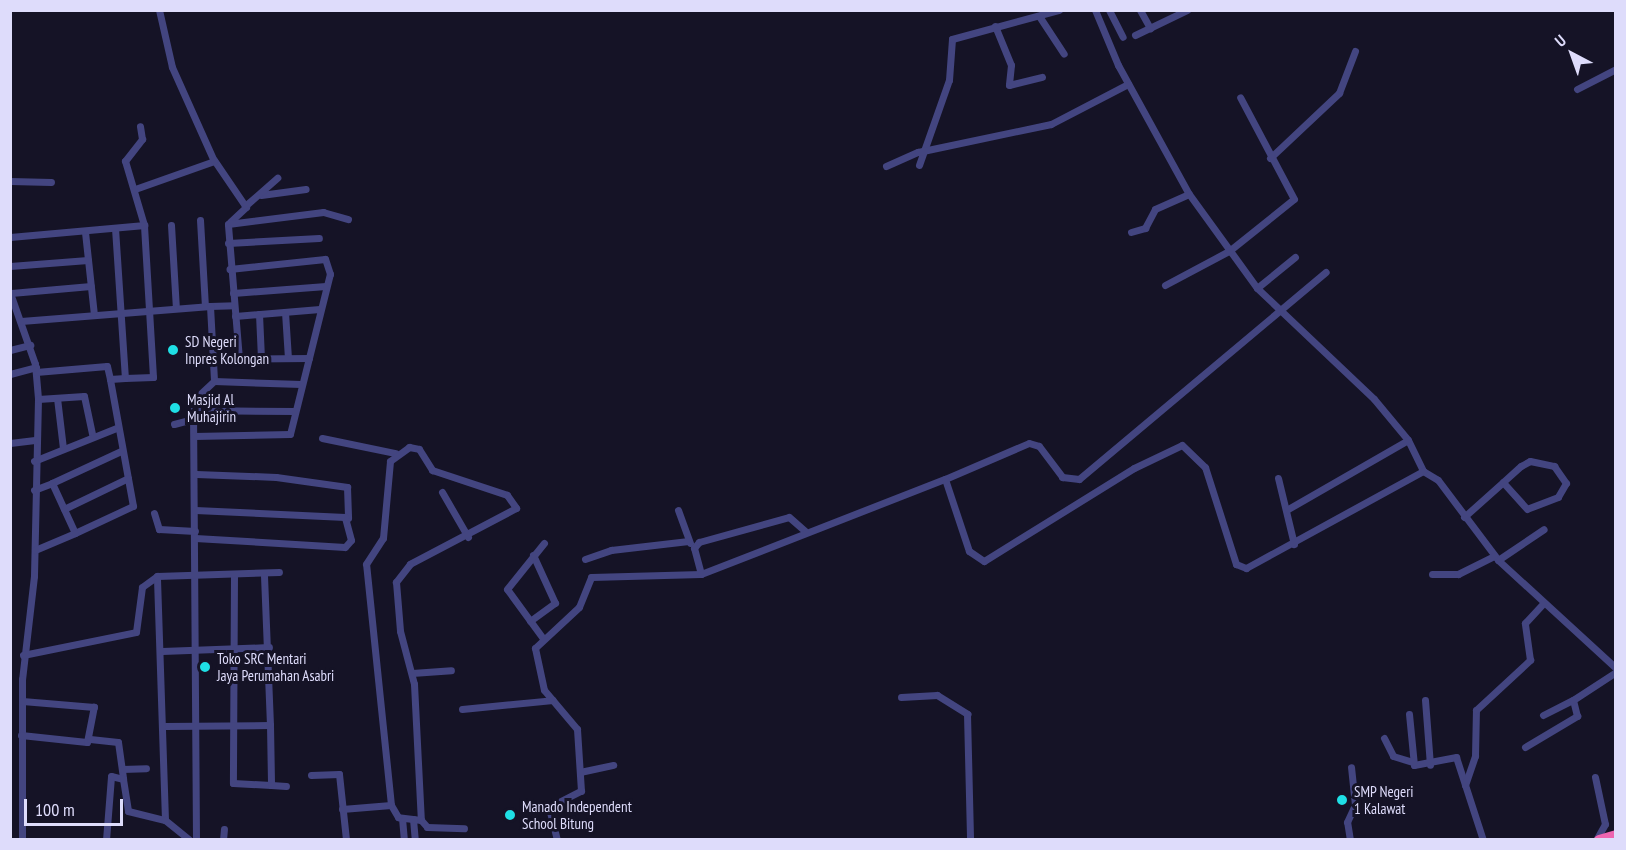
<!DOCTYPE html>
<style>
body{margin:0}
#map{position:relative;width:1626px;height:850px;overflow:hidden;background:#151326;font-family:"PT Sans Narrow",sans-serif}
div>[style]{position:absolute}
.minor>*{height:7px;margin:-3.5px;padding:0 3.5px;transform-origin:3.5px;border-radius:3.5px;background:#434580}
.highway>*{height:10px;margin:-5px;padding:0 5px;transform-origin:5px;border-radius:5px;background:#ed65b0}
.dots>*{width:16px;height:16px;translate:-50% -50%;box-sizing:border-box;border:3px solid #151326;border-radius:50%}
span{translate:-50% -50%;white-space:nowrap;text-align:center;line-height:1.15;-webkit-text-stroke:6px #151326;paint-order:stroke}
.poi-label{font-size:15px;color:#dedcfb}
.left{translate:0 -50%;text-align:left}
.frame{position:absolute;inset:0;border:12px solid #dedcfb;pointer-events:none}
.north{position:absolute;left:1542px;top:24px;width:60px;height:60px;-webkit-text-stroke:4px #151326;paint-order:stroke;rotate:319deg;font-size:16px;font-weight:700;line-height:24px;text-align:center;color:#dedcfb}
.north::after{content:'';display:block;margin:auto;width:21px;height:27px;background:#dedcfb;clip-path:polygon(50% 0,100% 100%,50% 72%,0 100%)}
.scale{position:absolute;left:24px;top:799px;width:99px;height:27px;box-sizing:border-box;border:3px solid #dedcfb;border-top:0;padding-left:8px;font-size:18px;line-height:21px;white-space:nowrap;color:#dedcfb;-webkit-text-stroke:4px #151326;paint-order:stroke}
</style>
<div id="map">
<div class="minor">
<i style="left:1095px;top:10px;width:60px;rotate:67.3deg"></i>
<i style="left:1118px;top:65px;width:147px;rotate:61.2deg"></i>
<i style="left:1189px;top:194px;width:116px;rotate:54.1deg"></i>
<i style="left:1257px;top:288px;width:161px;rotate:43.5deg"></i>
<i style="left:1374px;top:399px;width:53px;rotate:50.3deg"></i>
<i style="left:1408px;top:440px;width:34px;rotate:64deg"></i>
<i style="left:1423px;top:471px;width:17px;rotate:31deg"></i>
<i style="left:1438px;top:480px;width:100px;rotate:53.1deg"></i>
<i style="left:1498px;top:560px;width:160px;rotate:42.5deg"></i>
<i style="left:1109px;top:10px;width:30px;rotate:63deg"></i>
<i style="left:1140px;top:10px;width:21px;rotate:61deg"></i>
<i style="left:1039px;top:16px;width:45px;rotate:56.7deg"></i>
<i style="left:995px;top:26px;width:42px;rotate:67.7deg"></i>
<i style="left:1011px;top:65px;width:20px;rotate:96deg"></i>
<i style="left:1009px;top:85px;width:34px;rotate:-14deg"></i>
<i style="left:1135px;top:35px;width:58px;rotate:-25.7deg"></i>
<i style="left:1577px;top:89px;width:44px;rotate:-27.1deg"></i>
<i style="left:1270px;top:158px;width:95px;rotate:-43.3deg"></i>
<i style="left:1339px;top:93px;width:45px;rotate:-69.1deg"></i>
<i style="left:214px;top:160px;width:57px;rotate:55.8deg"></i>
<i style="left:246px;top:207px;width:22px;rotate:137deg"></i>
<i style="left:919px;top:165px;width:90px;rotate:-70.6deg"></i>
<i style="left:949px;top:80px;width:41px;rotate:-85.8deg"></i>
<i style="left:952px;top:39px;width:111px;rotate:-15.2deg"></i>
<i style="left:886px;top:166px;width:35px;rotate:-24deg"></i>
<i style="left:918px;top:152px;width:136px;rotate:-11.9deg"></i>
<i style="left:1051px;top:124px;width:87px;rotate:-27.5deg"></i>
<i style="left:10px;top:181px;width:41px;rotate:1.4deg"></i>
<i style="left:135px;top:189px;width:84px;rotate:-19.5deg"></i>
<i style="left:214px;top:161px;width:103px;rotate:-114.1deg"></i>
<i style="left:172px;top:67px;width:58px;rotate:-102.8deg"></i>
<i style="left:261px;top:195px;width:45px;rotate:-7.6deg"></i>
<i style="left:245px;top:206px;width:43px;rotate:-41.2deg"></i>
<i style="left:200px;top:220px;width:86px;rotate:86.7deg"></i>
<i style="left:171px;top:225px;width:83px;rotate:86.6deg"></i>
<i style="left:115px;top:228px;width:150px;rotate:86.2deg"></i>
<i style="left:125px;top:378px;width:28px;rotate:-2deg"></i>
<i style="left:153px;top:377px;width:152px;rotate:-93.4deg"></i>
<i style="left:144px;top:225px;width:67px;rotate:-106.5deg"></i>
<i style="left:125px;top:161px;width:28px;rotate:-52deg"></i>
<i style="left:142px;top:139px;width:13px;rotate:-99deg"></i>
<i style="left:85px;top:232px;width:83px;rotate:83.8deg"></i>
<i style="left:1131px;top:232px;width:15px;rotate:-16deg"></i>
<i style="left:1145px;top:228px;width:21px;rotate:-62deg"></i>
<i style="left:1155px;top:209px;width:37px;rotate:-24deg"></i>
<i style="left:10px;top:237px;width:135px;rotate:-5.1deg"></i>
<i style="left:228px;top:243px;width:91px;rotate:-3.1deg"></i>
<i style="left:10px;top:266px;width:78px;rotate:-4.4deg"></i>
<i style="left:1165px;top:285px;width:72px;rotate:-28deg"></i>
<i style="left:1229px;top:251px;width:83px;rotate:-38.7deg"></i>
<i style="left:1294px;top:199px;width:115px;rotate:-117.9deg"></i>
<i style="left:1257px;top:288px;width:49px;rotate:-39.2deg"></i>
<i style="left:10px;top:293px;width:75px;rotate:70.6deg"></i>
<i style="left:35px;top:364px;width:35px;rotate:85deg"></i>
<i style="left:38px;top:399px;width:177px;rotate:91.3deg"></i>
<i style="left:34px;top:576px;width:104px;rotate:96.6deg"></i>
<i style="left:22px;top:679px;width:161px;rotate:90deg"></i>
<i style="left:11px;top:293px;width:80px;rotate:-5deg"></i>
<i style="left:233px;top:293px;width:93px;rotate:-4.3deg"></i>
<i style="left:210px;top:306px;width:24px;rotate:-2deg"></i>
<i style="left:285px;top:312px;width:46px;rotate:86.3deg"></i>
<i style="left:259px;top:314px;width:44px;rotate:87.4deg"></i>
<i style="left:235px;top:316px;width:85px;rotate:-4.7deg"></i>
<i style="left:21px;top:321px;width:190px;rotate:-4.5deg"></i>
<i style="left:210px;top:306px;width:75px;rotate:86.9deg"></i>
<i style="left:214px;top:381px;width:26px;rotate:137deg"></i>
<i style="left:195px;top:399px;width:11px;rotate:100deg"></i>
<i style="left:193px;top:410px;width:430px;rotate:89.6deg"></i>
<i style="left:10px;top:350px;width:21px;rotate:-14deg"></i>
<i style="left:214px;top:359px;width:95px;rotate:-0.6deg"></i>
<i style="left:239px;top:359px;width:135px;rotate:-94.7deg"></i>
<i style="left:228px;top:224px;width:96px;rotate:-7.2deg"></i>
<i style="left:323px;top:212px;width:26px;rotate:16deg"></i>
<i style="left:36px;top:372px;width:71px;rotate:-4.8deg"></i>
<i style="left:107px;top:366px;width:13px;rotate:77deg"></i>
<i style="left:10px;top:374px;width:27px;rotate:-15deg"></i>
<i style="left:214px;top:381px;width:87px;rotate:2deg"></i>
<i style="left:57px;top:398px;width:50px;rotate:83.2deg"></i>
<i style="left:38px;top:399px;width:46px;rotate:-3.7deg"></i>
<i style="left:84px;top:396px;width:40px;rotate:78deg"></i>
<i style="left:193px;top:410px;width:102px;rotate:0.6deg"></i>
<i style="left:174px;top:424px;width:20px;rotate:-15deg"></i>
<i style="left:194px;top:436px;width:96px;rotate:-1.2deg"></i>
<i style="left:290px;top:434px;width:165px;rotate:-76deg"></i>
<i style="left:330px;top:274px;width:16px;rotate:-108deg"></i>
<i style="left:325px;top:259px;width:96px;rotate:174deg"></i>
<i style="left:322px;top:438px;width:75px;rotate:11.6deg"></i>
<i style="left:10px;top:443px;width:25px;rotate:-7deg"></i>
<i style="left:34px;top:461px;width:88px;rotate:-21.9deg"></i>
<i style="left:196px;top:474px;width:80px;rotate:2.1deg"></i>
<i style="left:276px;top:477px;width:72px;rotate:8deg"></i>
<i style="left:347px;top:487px;width:31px;rotate:88deg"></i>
<i style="left:1278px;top:478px;width:68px;rotate:76.4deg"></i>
<i style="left:945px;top:479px;width:91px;rotate:-23.2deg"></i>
<i style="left:1029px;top:443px;width:10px;rotate:17deg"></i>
<i style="left:1039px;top:446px;width:39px;rotate:53deg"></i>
<i style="left:1062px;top:477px;width:17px;rotate:7deg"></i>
<i style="left:1079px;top:479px;width:322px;rotate:-40deg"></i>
<i style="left:52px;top:483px;width:76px;rotate:-24.9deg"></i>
<i style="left:34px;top:490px;width:19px;rotate:-21deg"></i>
<i style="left:52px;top:483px;width:55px;rotate:65.3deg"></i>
<i style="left:75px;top:533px;width:64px;rotate:-25deg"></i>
<i style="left:133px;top:506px;width:129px;rotate:-100.3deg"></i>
<i style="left:110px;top:379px;width:15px;rotate:-4deg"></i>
<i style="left:442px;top:492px;width:52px;rotate:60deg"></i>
<i style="left:64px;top:509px;width:71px;rotate:-25.8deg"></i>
<i style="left:1288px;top:509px;width:138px;rotate:-29.9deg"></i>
<i style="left:678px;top:510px;width:35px;rotate:70deg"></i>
<i style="left:154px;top:513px;width:17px;rotate:73deg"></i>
<i style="left:159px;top:529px;width:36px;rotate:3deg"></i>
<i style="left:1464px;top:517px;width:52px;rotate:-41.9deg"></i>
<i style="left:1503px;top:482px;width:24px;rotate:-42deg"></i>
<i style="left:1521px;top:466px;width:10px;rotate:-29deg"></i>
<i style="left:1530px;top:461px;width:25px;rotate:12deg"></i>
<i style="left:1554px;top:466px;width:21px;rotate:55deg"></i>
<i style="left:1566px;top:483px;width:16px;rotate:120deg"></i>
<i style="left:1558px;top:497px;width:33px;rotate:159deg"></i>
<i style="left:1527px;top:509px;width:36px;rotate:-132deg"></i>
<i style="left:195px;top:538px;width:150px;rotate:3.4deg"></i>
<i style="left:345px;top:547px;width:9px;rotate:-49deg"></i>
<i style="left:351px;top:540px;width:24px;rotate:-105deg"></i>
<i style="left:345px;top:517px;width:150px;rotate:-177.3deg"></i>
<i style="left:35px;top:550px;width:43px;rotate:-23deg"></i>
<i style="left:585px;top:559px;width:28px;rotate:-19deg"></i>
<i style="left:611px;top:550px;width:78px;rotate:-6.7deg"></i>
<i style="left:1498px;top:560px;width:55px;rotate:-34deg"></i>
<i style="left:701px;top:574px;width:27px;rotate:-105deg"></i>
<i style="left:694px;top:548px;width:8px;rotate:-50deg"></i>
<i style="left:699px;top:542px;width:93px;rotate:-15.5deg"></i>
<i style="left:789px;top:517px;width:21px;rotate:41deg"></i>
<i style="left:1432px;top:574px;width:26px"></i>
<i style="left:1458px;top:574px;width:40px;rotate:-26.6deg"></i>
<i style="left:234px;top:575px;width:208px;rotate:90.3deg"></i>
<i style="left:233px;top:783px;width:38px;rotate:3deg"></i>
<i style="left:530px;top:621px;width:31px;rotate:-36deg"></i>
<i style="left:555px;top:603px;width:53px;rotate:-114.6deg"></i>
<i style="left:542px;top:637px;width:59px;rotate:-126.1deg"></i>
<i style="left:507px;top:589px;width:59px;rotate:-51.2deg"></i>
<i style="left:162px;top:651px;width:107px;rotate:-2.1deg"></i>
<i style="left:23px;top:655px;width:115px;rotate:-11.5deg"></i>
<i style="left:136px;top:632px;width:45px;rotate:-82.4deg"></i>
<i style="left:142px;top:587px;width:19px;rotate:-36deg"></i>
<i style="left:412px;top:673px;width:39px;rotate:-4deg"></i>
<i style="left:901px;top:697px;width:36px;rotate:-3deg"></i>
<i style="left:937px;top:695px;width:36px;rotate:32deg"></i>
<i style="left:967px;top:714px;width:126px;rotate:88.6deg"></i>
<i style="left:1425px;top:700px;width:65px;rotate:85.6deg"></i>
<i style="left:462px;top:709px;width:91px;rotate:-5.6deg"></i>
<i style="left:1409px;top:714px;width:51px;rotate:84.4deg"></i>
<i style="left:1414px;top:765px;width:43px;rotate:-10.8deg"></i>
<i style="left:1456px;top:757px;width:87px;rotate:72deg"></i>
<i style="left:1543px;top:715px;width:34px;rotate:-27deg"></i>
<i style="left:270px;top:725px;width:60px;rotate:89deg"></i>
<i style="left:271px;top:785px;width:15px;rotate:4deg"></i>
<i style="left:165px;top:726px;width:105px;rotate:-0.5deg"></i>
<i style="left:270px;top:725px;width:152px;rotate:-92.3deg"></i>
<i style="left:21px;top:735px;width:66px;rotate:6.1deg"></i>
<i style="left:87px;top:742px;width:36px;rotate:-79deg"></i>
<i style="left:94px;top:707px;width:72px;rotate:-175.2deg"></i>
<i style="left:1384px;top:738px;width:20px;rotate:63deg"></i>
<i style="left:1393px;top:756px;width:21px;rotate:17deg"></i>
<i style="left:90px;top:739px;width:28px;rotate:6deg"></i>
<i style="left:118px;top:742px;width:37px;rotate:82deg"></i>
<i style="left:1525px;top:747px;width:61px;rotate:-30.8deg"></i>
<i style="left:1577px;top:716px;width:16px;rotate:-104deg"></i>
<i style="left:1573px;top:700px;width:51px;rotate:-33.1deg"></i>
<i style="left:122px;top:769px;width:24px;rotate:-2deg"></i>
<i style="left:580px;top:772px;width:34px;rotate:-12deg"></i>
<i style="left:311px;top:775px;width:28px;rotate:-2deg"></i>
<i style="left:339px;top:774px;width:66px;rotate:83.9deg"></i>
<i style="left:1595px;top:777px;width:48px;rotate:78deg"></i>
<i style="left:1605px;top:824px;width:18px;rotate:119deg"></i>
<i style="left:1465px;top:785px;width:31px;rotate:-71deg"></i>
<i style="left:1475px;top:756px;width:46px;rotate:-88.8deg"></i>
<i style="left:1476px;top:710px;width:74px;rotate:-42.8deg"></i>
<i style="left:1530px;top:660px;width:37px;rotate:-98deg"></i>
<i style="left:1525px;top:623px;width:26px;rotate:-47deg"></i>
<i style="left:342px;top:809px;width:49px;rotate:-4.7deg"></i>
<i style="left:402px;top:818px;width:22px;rotate:85deg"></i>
<i style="left:413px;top:819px;width:21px;rotate:85deg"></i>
<i style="left:165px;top:820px;width:244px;rotate:-91.9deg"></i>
<i style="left:157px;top:576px;width:122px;rotate:-1.9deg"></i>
<i style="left:421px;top:820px;width:23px;rotate:-173deg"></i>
<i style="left:398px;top:817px;width:14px;rotate:-120deg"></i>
<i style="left:391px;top:805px;width:242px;rotate:-95.9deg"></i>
<i style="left:366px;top:564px;width:31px;rotate:-57deg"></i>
<i style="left:383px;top:538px;width:77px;rotate:-84.8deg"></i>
<i style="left:390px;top:461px;width:24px;rotate:-36deg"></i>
<i style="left:409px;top:447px;width:10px;rotate:11deg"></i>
<i style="left:419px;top:449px;width:25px;rotate:58deg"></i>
<i style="left:432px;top:470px;width:79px;rotate:18.4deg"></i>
<i style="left:507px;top:495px;width:16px;rotate:55deg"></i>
<i style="left:516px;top:508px;width:120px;rotate:152.2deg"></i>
<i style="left:410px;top:564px;width:23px;rotate:128deg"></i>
<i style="left:396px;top:582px;width:49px;rotate:85.3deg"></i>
<i style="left:400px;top:631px;width:55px;rotate:75.2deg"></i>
<i style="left:414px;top:684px;width:136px;rotate:87.1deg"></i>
<i style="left:421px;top:820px;width:9px;rotate:49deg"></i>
<i style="left:427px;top:827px;width:37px;rotate:2deg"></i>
<i style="left:106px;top:840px;width:64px;rotate:-85.5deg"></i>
<i style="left:111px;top:776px;width:12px;rotate:14deg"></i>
<i style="left:123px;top:779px;width:32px;rotate:81deg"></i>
<i style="left:128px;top:811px;width:38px;rotate:14deg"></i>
<i style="left:165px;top:820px;width:32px;rotate:39deg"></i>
<i style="left:223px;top:840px;width:11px;rotate:-85deg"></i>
<i style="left:557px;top:840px;width:34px;rotate:-104deg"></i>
<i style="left:549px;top:807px;width:36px;rotate:-27deg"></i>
<i style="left:581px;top:791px;width:62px;rotate:-93.7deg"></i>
<i style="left:577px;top:729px;width:51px;rotate:-130.2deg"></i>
<i style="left:544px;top:690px;width:43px;rotate:-102.1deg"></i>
<i style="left:535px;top:648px;width:60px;rotate:-43deg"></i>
<i style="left:579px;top:607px;width:32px;rotate:-68deg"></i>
<i style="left:591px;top:577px;width:110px;rotate:-1.6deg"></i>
<i style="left:701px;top:574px;width:262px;rotate:-21.3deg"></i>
<i style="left:945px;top:479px;width:76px;rotate:71.6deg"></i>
<i style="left:969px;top:551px;width:18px;rotate:34deg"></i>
<i style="left:984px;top:561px;width:176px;rotate:-31.8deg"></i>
<i style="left:1134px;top:468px;width:53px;rotate:-25.6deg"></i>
<i style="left:1182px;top:445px;width:32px;rotate:44deg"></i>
<i style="left:1205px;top:467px;width:102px;rotate:72.3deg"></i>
<i style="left:1236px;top:564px;width:11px;rotate:22deg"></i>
<i style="left:1246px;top:568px;width:202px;rotate:-28.7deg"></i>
<i style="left:1350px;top:840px;width:18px;rotate:-99deg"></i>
<i style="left:1347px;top:822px;width:19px;rotate:-65deg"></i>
<i style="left:1355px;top:805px;width:38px;rotate:-96deg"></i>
</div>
<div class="highway">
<i style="left:1599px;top:840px;width:18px;rotate:-16deg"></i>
</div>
<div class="dots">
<i style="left:173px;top:350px;background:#1fdfe5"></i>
<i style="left:175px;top:408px;background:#1fdfe5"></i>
<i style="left:205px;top:667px;background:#1fdfe5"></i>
<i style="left:1342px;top:800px;background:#1fdfe5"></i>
<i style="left:510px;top:815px;background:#1fdfe5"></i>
</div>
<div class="poi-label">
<span class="left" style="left:185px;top:350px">SD Negeri<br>Inpres Kolongan</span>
<span class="left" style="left:187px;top:408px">Masjid Al<br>Muhajirin</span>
<span class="left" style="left:217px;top:667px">Toko SRC Mentari<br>Jaya Perumahan Asabri</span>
<span class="left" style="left:1354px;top:800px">SMP Negeri<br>1 Kalawat</span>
<span class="left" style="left:522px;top:815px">Manado Independent<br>School Bitung</span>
</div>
<div class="frame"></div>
<div class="north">U</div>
<div class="scale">100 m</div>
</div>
